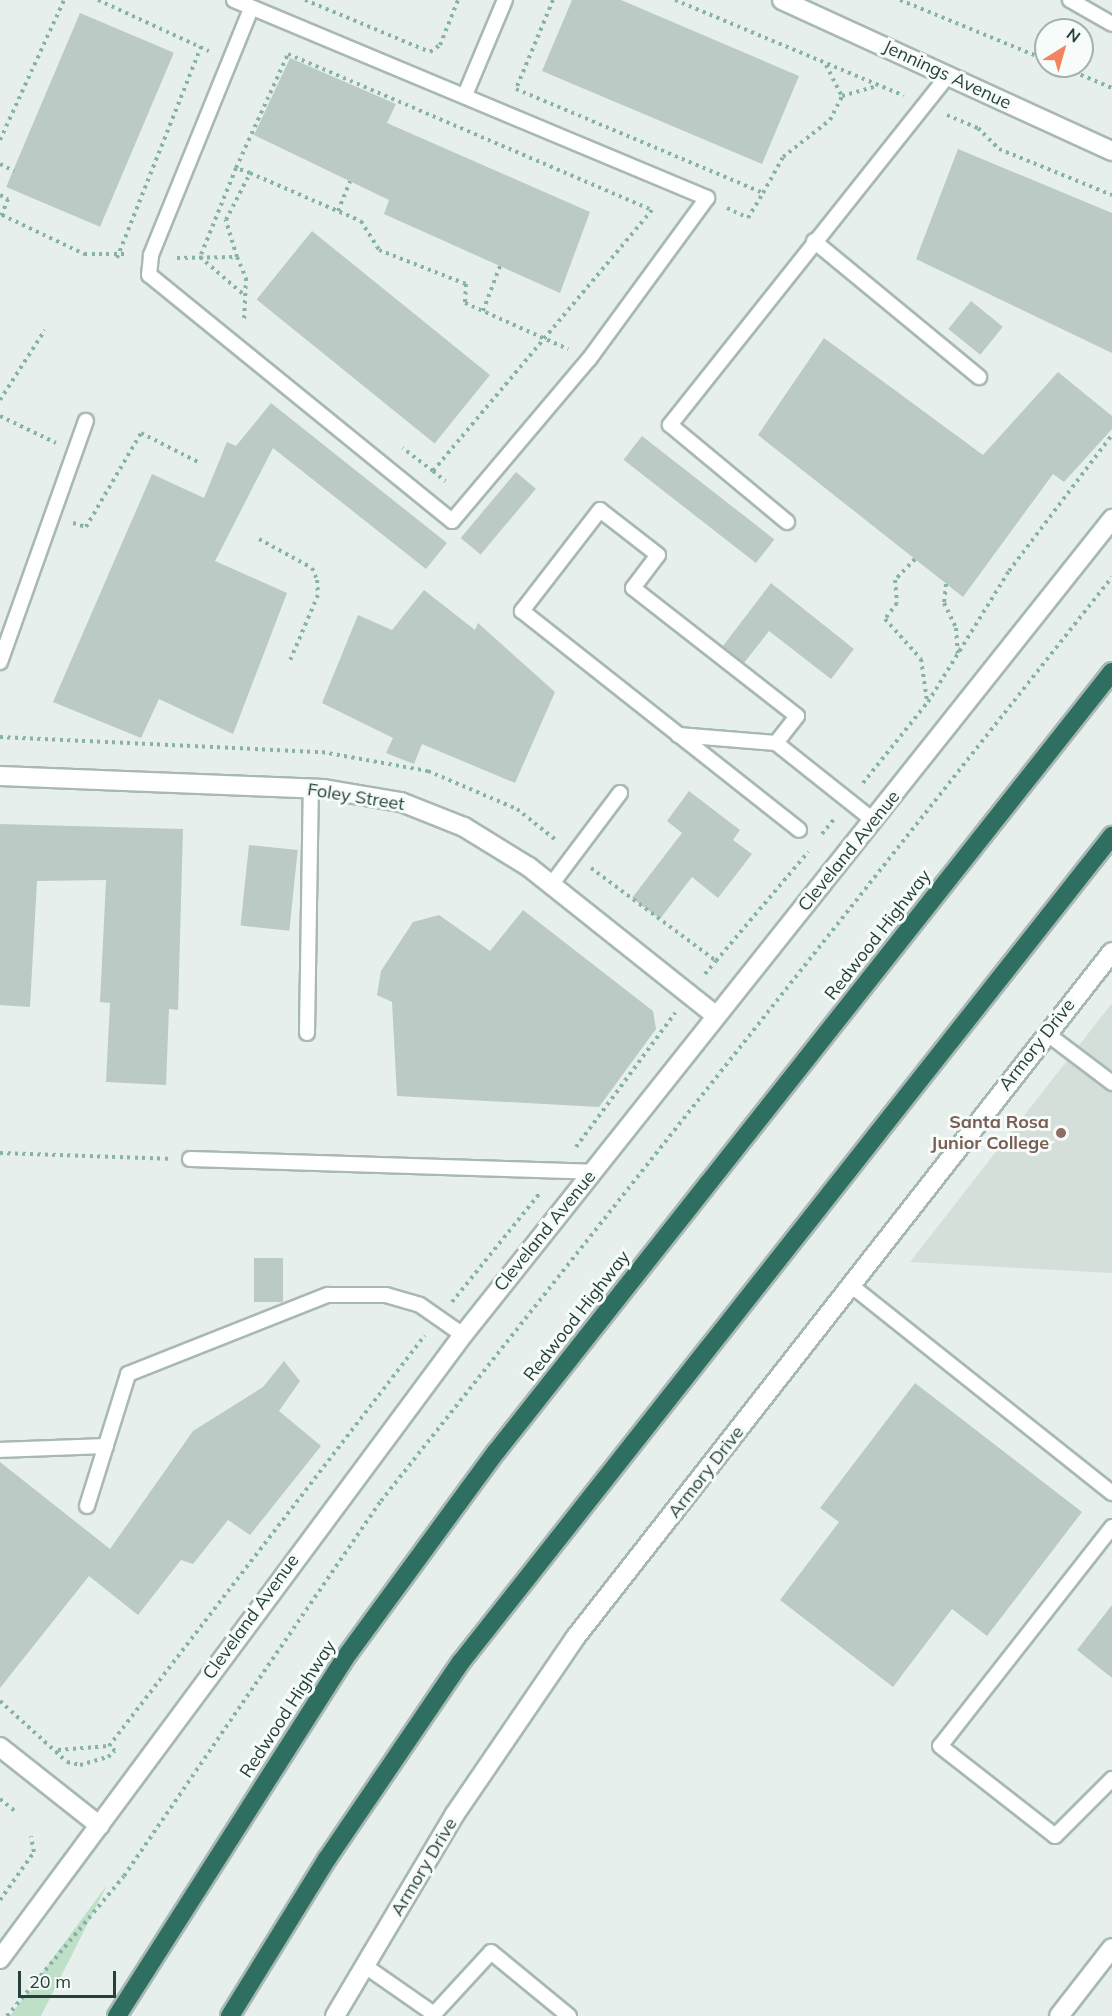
<!DOCTYPE html>
<style>
body{margin:0}
#map{position:relative;width:1112px;height:2016px;overflow:hidden;background:#e6efeb;font-family:Mulish,sans-serif}
div>[style]{position:absolute}
.built>*{inset:0;background:#d4dfda}
.green>*{inset:0;background:#bfe0c8}
.building>*{inset:0;background:#bbcac4;transform-origin:0 0}
.path>*{height:4px;margin-top:-2px;transform-origin:0;background:repeating-linear-gradient(90deg,#86b3a5 0 3px,transparent 0 7.5px)}
.roads{filter:drop-shadow(2px 0 #a8b8b2) drop-shadow(-2px 0 #a8b8b2) drop-shadow(0 2px #a8b8b2) drop-shadow(0 -2px #a8b8b2)}
.lane>*{height:14px;margin:-7px;padding:0 7px;transform-origin:7px;border-radius:7px;background:#fff}
.street>*{height:18px;margin:-9px;padding:0 9px;transform-origin:9px;border-radius:9px;background:#fff}
.secondary>*{height:18px;margin:-9px;padding:0 9px;transform-origin:9px;border-radius:9px;background:#fff}
.highway>*{height:18px;margin:-9px;padding:0 9px;transform-origin:9px;border-radius:9px;background:#2f6f62}
.dots>*{width:16px;height:16px;translate:-50% -50%;box-sizing:border-box;border:3px solid #f7fbf9;border-radius:50%}
span{translate:-50% -50%;white-space:nowrap;text-align:center;line-height:1.15;-webkit-text-stroke:6px #f7fbf9;paint-order:stroke}
.street-label{font-size:18px;color:#24423a}
.education-label{font-size:18px;color:#785e54;font-weight:700}
.right{translate:-100% -50%;text-align:right}
.north{position:absolute;left:1034px;top:18px;width:60px;height:60px;box-sizing:border-box;background:#f7fbf9;border:2px solid #a3b1ad;border-radius:50%;rotate:37deg;font-size:16px;font-weight:700;line-height:24px;text-align:center;color:#24423a}
.north::after{content:'';display:block;margin:auto;width:21px;height:27px;background:#f4845f;clip-path:polygon(50% 0,100% 100%,50% 72%,0 100%)}
.scale{position:absolute;left:18px;top:1971px;width:98px;height:27px;box-sizing:border-box;border:3px solid #24423a;border-top:0;padding-left:8px;font-size:18px;line-height:21px;white-space:nowrap;color:#24423a;-webkit-text-stroke:4px #f7fbf9;paint-order:stroke}
</style>
<div id="map">
<div class="built">
<i style="clip-path:polygon(1112px 1003px,1112px 1273px,910px 1262px)"></i>
</div>
<div class="green">
<i style="clip-path:polygon(107px 1885px,41px 2016px,10px 2016px)"></i>
</div>
<div class="building">
<i style="clip-path:polygon(572px 0,621px 0,799px 76px,762px 164px,542px 71px)"></i>
<i style="left:80px;top:13px;width:102px;height:189px;rotate:23deg"></i>
<i style="clip-path:polygon(290px 58px,396px 104px,387px 123px,590px 212px,560px 293px,384px 214px,389px 200px,254px 135px)"></i>
<i style="clip-path:polygon(958px 149px,1112px 213px,1112px 353px,916px 259px)"></i>
<i style="left:312px;top:231px;width:229px;height:88px;rotate:39deg"></i>
<i style="left:971px;top:301px;width:41px;height:36px;rotate:39deg"></i>
<i style="clip-path:polygon(824px 338px,983px 455px,1058px 372px,1112px 416px,1112px 429px,1064px 482px,1053px 474px,963px 597px,758px 435px)"></i>
<i style="clip-path:polygon(271px 403px,447px 543px,426px 569px,273px 448px,215px 561px,287px 593px,233px 734px,159px 699px,141px 738px,53px 702px,152px 474px,204px 498px,227px 442px,236px 446px)"></i>
<i style="left:642px;top:436px;width:168px;height:30px;rotate:38deg"></i>
<i style="left:516px;top:472px;width:26px;height:86px;rotate:40deg"></i>
<i style="clip-path:polygon(771px 583px,854px 649px,831px 679px,769px 631px,744px 663px,723px 646px)"></i>
<i style="clip-path:polygon(424px 590px,475px 630px,478px 623px,555px 692px,515px 783px,422px 744px,414px 764px,386px 753px,393px 738px,322px 703px,358px 615px,392px 630px)"></i>
<i style="clip-path:polygon(689px 791px,740px 830px,733px 840px,752px 854px,718px 898px,692px 877px,660px 919px,632px 898px,682px 833px,667px 821px)"></i>
<i style="clip-path:polygon(0 824px,183px 829px,178px 1010px,169px 1009px,166px 1085px,106px 1082px,110px 1003px,100px 1002px,106px 880px,37px 881px,30px 1007px,0 1005px)"></i>
<i style="left:249px;top:845px;width:49px;height:81px;rotate:6deg"></i>
<i style="clip-path:polygon(523px 910px,653px 1011px,656px 1029px,599px 1107px,397px 1096px,392px 1002px,377px 995px,381px 971px,413px 922px,439px 915px,490px 951px)"></i>
<i style="left:254px;top:1258px;width:29px;height:44px"></i>
<i style="clip-path:polygon(284px 1361px,300px 1381px,279px 1411px,321px 1446px,250px 1535px,228px 1520px,193px 1564px,181px 1560px,138px 1615px,89px 1576px,0 1688px,0 1462px,110px 1549px,193px 1431px,263px 1387px)"></i>
<i style="clip-path:polygon(915px 1383px,1082px 1512px,987px 1636px,952px 1609px,893px 1687px,780px 1600px,839px 1522px,820px 1508px)"></i>
<i style="clip-path:polygon(1112px 1605px,1112px 1678px,1077px 1650px)"></i>
</div>
<div class="path">
<i style="left:98px;top:0;width:122px;rotate:24.7deg"></i>
<i style="left:305px;top:0;width:135px;rotate:22.6deg"></i>
<i style="left:430px;top:52px;width:12px;rotate:-35deg"></i>
<i style="left:440px;top:45px;width:48px;rotate:-68.2deg"></i>
<i style="left:553px;top:0;width:96px;rotate:112.6deg"></i>
<i style="left:516px;top:89px;width:268px;rotate:22.8deg"></i>
<i style="left:763px;top:193px;width:41px;rotate:-60.9deg"></i>
<i style="left:783px;top:157px;width:60px;rotate:-38.2deg"></i>
<i style="left:830px;top:120px;width:27px;rotate:-63deg"></i>
<i style="left:842px;top:96px;width:37px;rotate:-16deg"></i>
<i style="left:675px;top:0;width:248px;rotate:22.7deg"></i>
<i style="left:900px;top:0;width:158px;rotate:22.3deg"></i>
<i style="left:826px;top:65px;width:35px;rotate:63deg"></i>
<i style="left:1060px;top:66px;width:56px;rotate:22.9deg"></i>
<i style="left:947px;top:115px;width:34px;rotate:23deg"></i>
<i style="left:978px;top:128px;width:30px;rotate:45deg"></i>
<i style="left:999px;top:149px;width:122px;rotate:22.2deg"></i>
<i style="left:0;top:140px;width:154px;rotate:-65.4deg"></i>
<i style="left:0;top:164px;width:16px;rotate:27deg"></i>
<i style="left:236px;top:168px;width:96px;rotate:112deg"></i>
<i style="left:200px;top:257px;width:57px;rotate:40.7deg"></i>
<i style="left:250px;top:173px;width:15px;rotate:-160deg"></i>
<i style="left:236px;top:168px;width:125px;rotate:-65.5deg"></i>
<i style="left:288px;top:54px;width:396px;rotate:23.2deg"></i>
<i style="left:652px;top:210px;width:341px;rotate:130deg"></i>
<i style="left:433px;top:471px;width:38px;rotate:-143deg"></i>
<i style="left:0;top:195px;width:9px;rotate:27deg"></i>
<i style="left:8px;top:199px;width:22px;rotate:112deg"></i>
<i style="left:727px;top:208px;width:23px;rotate:25deg"></i>
<i style="left:748px;top:218px;width:29px;rotate:-59deg"></i>
<i style="left:338px;top:211px;width:32px;rotate:-68deg"></i>
<i style="left:2px;top:215px;width:91px;rotate:25.4deg"></i>
<i style="left:84px;top:254px;width:43px"></i>
<i style="left:237px;top:257px;width:23px;rotate:67deg"></i>
<i style="left:246px;top:278px;width:44px;rotate:92.6deg"></i>
<i style="left:117px;top:258px;width:227px;rotate:-68.3deg"></i>
<i style="left:177px;top:258px;width:60px;rotate:-1deg"></i>
<i style="left:237px;top:257px;width:39px;rotate:-107deg"></i>
<i style="left:226px;top:220px;width:53px;rotate:-62.9deg"></i>
<i style="left:250px;top:173px;width:121px;rotate:23.4deg"></i>
<i style="left:361px;top:221px;width:34px;rotate:58deg"></i>
<i style="left:379px;top:250px;width:93px;rotate:21.3deg"></i>
<i style="left:466px;top:284px;width:19px;rotate:93deg"></i>
<i style="left:465px;top:303px;width:113px;rotate:24.1deg"></i>
<i style="left:483px;top:311px;width:48px;rotate:-69.3deg"></i>
<i style="left:0;top:400px;width:83px;rotate:-57.3deg"></i>
<i style="left:0;top:416px;width:62px;rotate:25.7deg"></i>
<i style="left:433px;top:471px;width:16px;rotate:40deg"></i>
<i style="left:73px;top:523px;width:14px;rotate:17deg"></i>
<i style="left:86px;top:527px;width:109px;rotate:-59.7deg"></i>
<i style="left:141px;top:433px;width:64px;rotate:27deg"></i>
<i style="left:259px;top:539px;width:60px;rotate:28.7deg"></i>
<i style="left:312px;top:568px;width:13px;rotate:67deg"></i>
<i style="left:317px;top:580px;width:15px;rotate:86deg"></i>
<i style="left:318px;top:595px;width:74px;rotate:113.1deg"></i>
<i style="left:915px;top:559px;width:29px;rotate:134deg"></i>
<i style="left:895px;top:580px;width:23px;rotate:85deg"></i>
<i style="left:897px;top:603px;width:20px;rotate:127deg"></i>
<i style="left:885px;top:619px;width:54px;rotate:48deg"></i>
<i style="left:921px;top:659px;width:42px;rotate:81.9deg"></i>
<i style="left:946px;top:584px;width:19px;rotate:96deg"></i>
<i style="left:944px;top:603px;width:28px;rotate:64deg"></i>
<i style="left:956px;top:628px;width:27px;rotate:86deg"></i>
<i style="left:0;top:737px;width:322px;rotate:2.7deg"></i>
<i style="left:322px;top:752px;width:108px;rotate:10.2deg"></i>
<i style="left:428px;top:771px;width:97px;rotate:23.1deg"></i>
<i style="left:517px;top:809px;width:51px;rotate:38.7deg"></i>
<i style="left:863px;top:783px;width:104px;rotate:-51.3deg"></i>
<i style="left:928px;top:702px;width:154px;rotate:-58.3deg"></i>
<i style="left:1009px;top:571px;width:171px;rotate:-52.9deg"></i>
<i style="left:822px;top:834px;width:19px;rotate:-51deg"></i>
<i style="left:591px;top:868px;width:156px;rotate:36.6deg"></i>
<i style="left:716px;top:961px;width:143px;rotate:-49.8deg"></i>
<i style="left:705px;top:974px;width:17px;rotate:-50deg"></i>
<i style="left:576px;top:1147px;width:167px;rotate:-53.5deg"></i>
<i style="left:0;top:1153px;width:168px;rotate:2deg"></i>
<i style="left:452px;top:1302px;width:140px;rotate:-51.1deg"></i>
<i style="left:0;top:1701px;width:91px;rotate:42.3deg"></i>
<i style="left:67px;top:1762px;width:13px;rotate:13deg"></i>
<i style="left:80px;top:1765px;width:29px;rotate:-16deg"></i>
<i style="left:108px;top:1757px;width:9px;rotate:-41deg"></i>
<i style="left:115px;top:1751px;width:8px;rotate:-140deg"></i>
<i style="left:109px;top:1746px;width:518px;rotate:-52.44deg"></i>
<i style="left:58px;top:1750px;width:51px;rotate:-4.5deg"></i>
<i style="left:0;top:1799px;width:21px;rotate:39deg"></i>
<i style="left:0;top:1900px;width:59px;rotate:-54.7deg"></i>
<i style="left:34px;top:1852px;width:16px;rotate:-101deg"></i>
<i style="left:7px;top:2016px;width:182px;rotate:-50.1deg"></i>
<i style="left:124px;top:1876px;width:455px;rotate:-55.6deg"></i>
<i style="left:381px;top:1501px;width:1178px;rotate:-51.65deg"></i>
</div>
<div class="roads">
<div class="lane">
<i style="left:234px;top:0;width:513px;rotate:22.71deg"></i>
<i style="left:707px;top:198px;width:200px;rotate:126.2deg"></i>
<i style="left:589px;top:359px;width:212px;rotate:130.2deg"></i>
<i style="left:452px;top:521px;width:390px;rotate:-140.9deg"></i>
<i style="left:149px;top:275px;width:20px;rotate:-84deg"></i>
<i style="left:151px;top:255px;width:266px;rotate:-67.9deg"></i>
<i style="left:1070px;top:0;width:48px;rotate:29.7deg"></i>
<i style="left:465px;top:95px;width:103px;rotate:-67.2deg"></i>
<i style="left:814px;top:241px;width:214px;rotate:39.5deg"></i>
<i style="left:787px;top:522px;width:152px;rotate:-140.3deg"></i>
<i style="left:670px;top:425px;width:446px;rotate:-51.5deg"></i>
<i style="left:0;top:662px;width:256px;rotate:-70.4deg"></i>
<i style="left:678px;top:735px;width:98px;rotate:4.7deg"></i>
<i style="left:776px;top:743px;width:125px;rotate:38.5deg"></i>
<i style="left:776px;top:743px;width:34px;rotate:-52deg"></i>
<i style="left:797px;top:716px;width:208px;rotate:-142deg"></i>
<i style="left:633px;top:588px;width:41px;rotate:-52.9deg"></i>
<i style="left:658px;top:555px;width:73px;rotate:-142.2deg"></i>
<i style="left:600px;top:510px;width:128px;rotate:127.7deg"></i>
<i style="left:522px;top:611px;width:353px;rotate:38.3deg"></i>
<i style="left:551px;top:885px;width:115px;rotate:-53.1deg"></i>
<i style="left:307px;top:1033px;width:244px;rotate:-89.1deg"></i>
<i style="left:1046px;top:1033px;width:83px;rotate:37.1deg"></i>
<i style="left:190px;top:1159px;width:403px;rotate:1.8deg"></i>
<i style="left:853px;top:1287px;width:331px;rotate:38.5deg"></i>
<i style="left:0;top:1450px;width:106px;rotate:-2.2deg"></i>
<i style="left:87px;top:1506px;width:138px;rotate:-72.7deg"></i>
<i style="left:128px;top:1374px;width:215px;rotate:-21.6deg"></i>
<i style="left:328px;top:1295px;width:58px"></i>
<i style="left:386px;top:1295px;width:35px;rotate:16deg"></i>
<i style="left:420px;top:1305px;width:52px;rotate:34.9deg"></i>
<i style="left:1112px;top:1527px;width:278px;rotate:128.1deg"></i>
<i style="left:940px;top:1746px;width:146px;rotate:38deg"></i>
<i style="left:1055px;top:1836px;width:81px;rotate:-45deg"></i>
<i style="left:365px;top:1966px;width:84px;rotate:34.8deg"></i>
<i style="left:434px;top:2014px;width:84px;rotate:-47.4deg"></i>
<i style="left:491px;top:1952px;width:101px;rotate:39.4deg"></i>
</div>
<div class="street">
<i style="left:782px;top:0;width:363px;rotate:24.6deg"></i>
<i style="left:0;top:776px;width:324px;rotate:2.3deg"></i>
<i style="left:324px;top:789px;width:78px;rotate:9.6deg"></i>
<i style="left:401px;top:802px;width:68px;rotate:21.6deg"></i>
<i style="left:464px;top:827px;width:76px;rotate:31.6deg"></i>
<i style="left:529px;top:867px;width:239px;rotate:38.5deg"></i>
<i style="left:335px;top:2016px;width:235px;rotate:-59.3deg"></i>
<i style="left:455px;top:1814px;width:213px;rotate:-55.7deg"></i>
<i style="left:575px;top:1638px;width:871px;rotate:-51.95deg"></i>
<i style="left:1059px;top:2016px;width:86px;rotate:-52.1deg"></i>
</div>
<div class="secondary">
<i style="left:0;top:1747px;width:127px;rotate:38.3deg"></i>
<i style="left:0;top:1959px;width:777px;rotate:-53.43deg"></i>
<i style="left:463px;top:1335px;width:1043px;rotate:-51.5deg"></i>
</div>
<div class="highway">
<i style="left:117px;top:2016px;width:424px;rotate:-57.5deg"></i>
<i style="left:345px;top:1658px;width:255px;rotate:-53.8deg"></i>
<i style="left:496px;top:1452px;width:994px;rotate:-51.7deg"></i>
<i style="left:230px;top:2016px;width:185px;rotate:-58.3deg"></i>
<i style="left:327px;top:1859px;width:238px;rotate:-55.8deg"></i>
<i style="left:461px;top:1662px;width:1052px;rotate:-51.76deg"></i>
</div>
</div>
<div class="dots">
<i style="left:1061px;top:1133px;background:#8d6e63"></i>
</div>
<div class="street-label">
<span style="left:947px;top:75px;rotate:25deg">Jennings Avenue</span>
<span style="left:356px;top:797px;rotate:9deg">Foley Street</span>
<span style="left:849px;top:851px;rotate:-51deg">Cleveland Avenue</span>
<span style="left:878px;top:935px;rotate:-52deg">Redwood Highway</span>
<span style="left:1037px;top:1045px;rotate:-52deg">Armory Drive</span>
<span style="left:545px;top:1231px;rotate:-51deg">Cleveland Avenue</span>
<span style="left:577px;top:1316px;rotate:-52deg">Redwood Highway</span>
<span style="left:706px;top:1472px;rotate:-52deg">Armory Drive</span>
<span style="left:251px;top:1617px;rotate:-54deg">Cleveland Avenue</span>
<span style="left:288px;top:1709px;rotate:-57deg">Redwood Highway</span>
<span style="left:424px;top:1867px;rotate:-59deg">Armory Drive</span>
</div>
<div class="education-label">
<span class="right" style="left:1049px;top:1133px">Santa Rosa<br>Junior College</span>
</div>
<div class="north">N</div>
<div class="scale">20 m</div>
</div>
